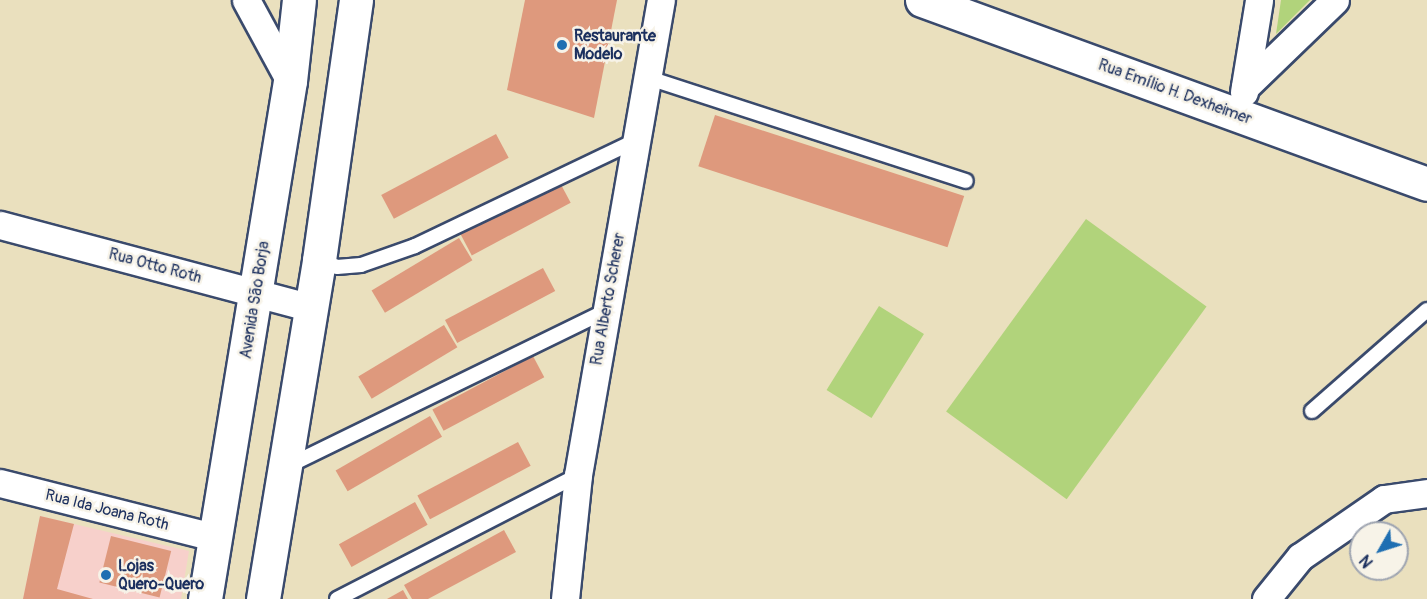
<!DOCTYPE html>
<meta charset="utf-8">
<style>
body{margin:0}
#map{position:relative;width:1427px;height:599px;overflow:hidden;background:#eae0be;font-family:Pangolin,sans-serif}
div>[style]{position:absolute}
.built>*{inset:0;background:#f7d0cb}
.green>*{inset:0;background:#b1d37b;transform-origin:0 0}
.building>*{inset:0;background:#de997d;transform-origin:0 0}
.roads{filter:drop-shadow(2px 0 #3a4a6c) drop-shadow(-2px 0 #3a4a6c) drop-shadow(0 2px #3a4a6c) drop-shadow(0 -2px #3a4a6c)}
.lane>*{height:14px;margin:-7px;padding:0 7px;transform-origin:7px;border-radius:7px;background:#fff}
.street>*{height:27px;margin:-13.5px;padding:0 13.5px;transform-origin:13.5px;border-radius:13.5px;background:#fff}
.secondary>*{height:33px;margin:-16.5px;padding:0 16.5px;transform-origin:16.5px;border-radius:16.5px;background:#fff}
.dots>*{width:16px;height:16px;translate:-50% -50%;box-sizing:border-box;border:3px solid #f7f3e8;border-radius:50%}
span{translate:-50% -50%;white-space:nowrap;text-align:center;line-height:1.15;-webkit-text-stroke:5px #f7f3e8;paint-order:stroke}
.poi-label{font-size:16px;color:#1b2f5e;font-weight:700}
.left{translate:0 -50%;text-align:left}
.street-label{font-size:16px;color:#1b2f5e}
.north{position:absolute;left:1349px;top:521px;width:60px;height:60px;box-sizing:border-box;background:#f7f3e8;border:2px solid #9fa5b1;border-radius:50%;rotate:231deg;font-size:16px;font-weight:700;line-height:24px;text-align:center;color:#1b2f5e}
.north::after{content:'';display:block;margin:auto;width:21px;height:27px;background:#1f6fb2;clip-path:polygon(50% 0,100% 100%,50% 72%,0 100%)}
</style>
<div id="map">
<div class="built">
<i style="clip-path:polygon(40px 516px,189px 551px,181px 599px,23px 599px)"></i>
</div>
<div class="green">
<i style="clip-path:polygon(1281px 0,1310px 0,1276px 34px)"></i>
<i style="left:1086px;top:219px;width:149px;height:238px;rotate:36deg"></i>
<i style="left:879px;top:306px;width:53px;height:99px;rotate:32deg"></i>
</div>
<div class="building">
<i style="clip-path:polygon(525px 0,617px 0,594px 118px,507px 90px)"></i>
<i style="left:715px;top:115px;width:262px;height:54px;rotate:18deg"></i>
<i style="left:496px;top:134px;width:27px;height:130px;rotate:62deg"></i>
<i style="left:558px;top:179px;width:27px;height:112px;rotate:62deg"></i>
<i style="left:459px;top:238px;width:26px;height:102px;rotate:59deg"></i>
<i style="left:543px;top:268px;width:26px;height:111px;rotate:62deg"></i>
<i style="left:444px;top:325px;width:26px;height:100px;rotate:59deg"></i>
<i style="left:533px;top:356px;width:24px;height:114px;rotate:62deg"></i>
<i style="left:430px;top:416px;width:24px;height:109px;rotate:60deg"></i>
<i style="left:518px;top:442px;width:27px;height:114px;rotate:62deg"></i>
<i style="left:415px;top:502px;width:26px;height:87px;rotate:61deg"></i>
<i style="clip-path:polygon(40px 516px,74px 524px,57px 589px,93px 599px,23px 599px)"></i>
<i style="clip-path:polygon(504px 530px,516px 552px,428px 599px,412px 599px,404px 585px)"></i>
<i style="left:111px;top:536px;width:62px;height:48px;rotate:14deg"></i>
<i style="clip-path:polygon(403px 590px,408px 599px,387px 599px)"></i>
</div>
<div class="roads">
<div class="lane">
<i style="left:649px;top:78px;width:333px;rotate:18deg"></i>
<i style="left:319px;top:260px;width:19px;rotate:21deg"></i>
<i style="left:337px;top:267px;width:24px;rotate:-5deg"></i>
<i style="left:361px;top:265px;width:57px;rotate:-19.4deg"></i>
<i style="left:415px;top:246px;width:244px;rotate:-25.5deg"></i>
<i style="left:1312px;top:411px;width:153px;rotate:-41.3deg"></i>
<i style="left:288px;top:466px;width:354px;rotate:-26deg"></i>
<i style="left:337px;top:599px;width:271px;rotate:-27.2deg"></i>
</div>
<div class="street">
<i style="left:246px;top:0;width:92px;rotate:61.5deg"></i>
<i style="left:1245px;top:87px;width:125px;rotate:-44deg"></i>
<i style="left:1244px;top:92px;width:93px;rotate:-80.7deg"></i>
<i style="left:0;top:225px;width:320px;rotate:14.9deg"></i>
<i style="left:0;top:483px;width:221px;rotate:14.2deg"></i>
<i style="left:565px;top:599px;width:125px;rotate:-84deg"></i>
<i style="left:578px;top:475px;width:482px;rotate:-80.1deg"></i>
<i style="left:1266px;top:599px;width:54px;rotate:-51deg"></i>
<i style="left:1300px;top:557px;width:102px;rotate:-34.6deg"></i>
<i style="left:1384px;top:499px;width:43px;rotate:-7.9deg"></i>
</div>
<div class="secondary">
<i style="left:922px;top:0;width:537px;rotate:20.02deg"></i>
<i style="left:205px;top:599px;width:525px;rotate:-80.68deg"></i>
<i style="left:290px;top:81px;width:81px;rotate:-83.7deg"></i>
<i style="left:263px;top:599px;width:344px;rotate:-80.6deg"></i>
<i style="left:319px;top:260px;width:263px;rotate:-81.9deg"></i>
</div>
</div>
<div class="dots">
<i style="left:562px;top:45px;background:#1f6fb2"></i>
<i style="left:106px;top:575px;background:#1f6fb2"></i>
</div>
<div class="poi-label">
<span class="left" style="left:574px;top:45px">Restaurante<br>Modelo</span>
<span class="left" style="left:118px;top:575px">Lojas<br>Quero-Quero</span>
</div>
<div class="street-label">
<span style="left:1175px;top:92px;rotate:20deg">Rua Emílio H. Dexheimer</span>
<span style="left:155px;top:266px;rotate:15deg">Rua Otto Roth</span>
<span style="left:608px;top:299px;rotate:-80deg">Rua Alberto Scherer</span>
<span style="left:255px;top:300px;rotate:-81deg">Avenida São Borja</span>
<span style="left:107px;top:510px;rotate:14deg">Rua Ida Joana Roth</span>
</div>
<div class="north">N</div>
</div>
